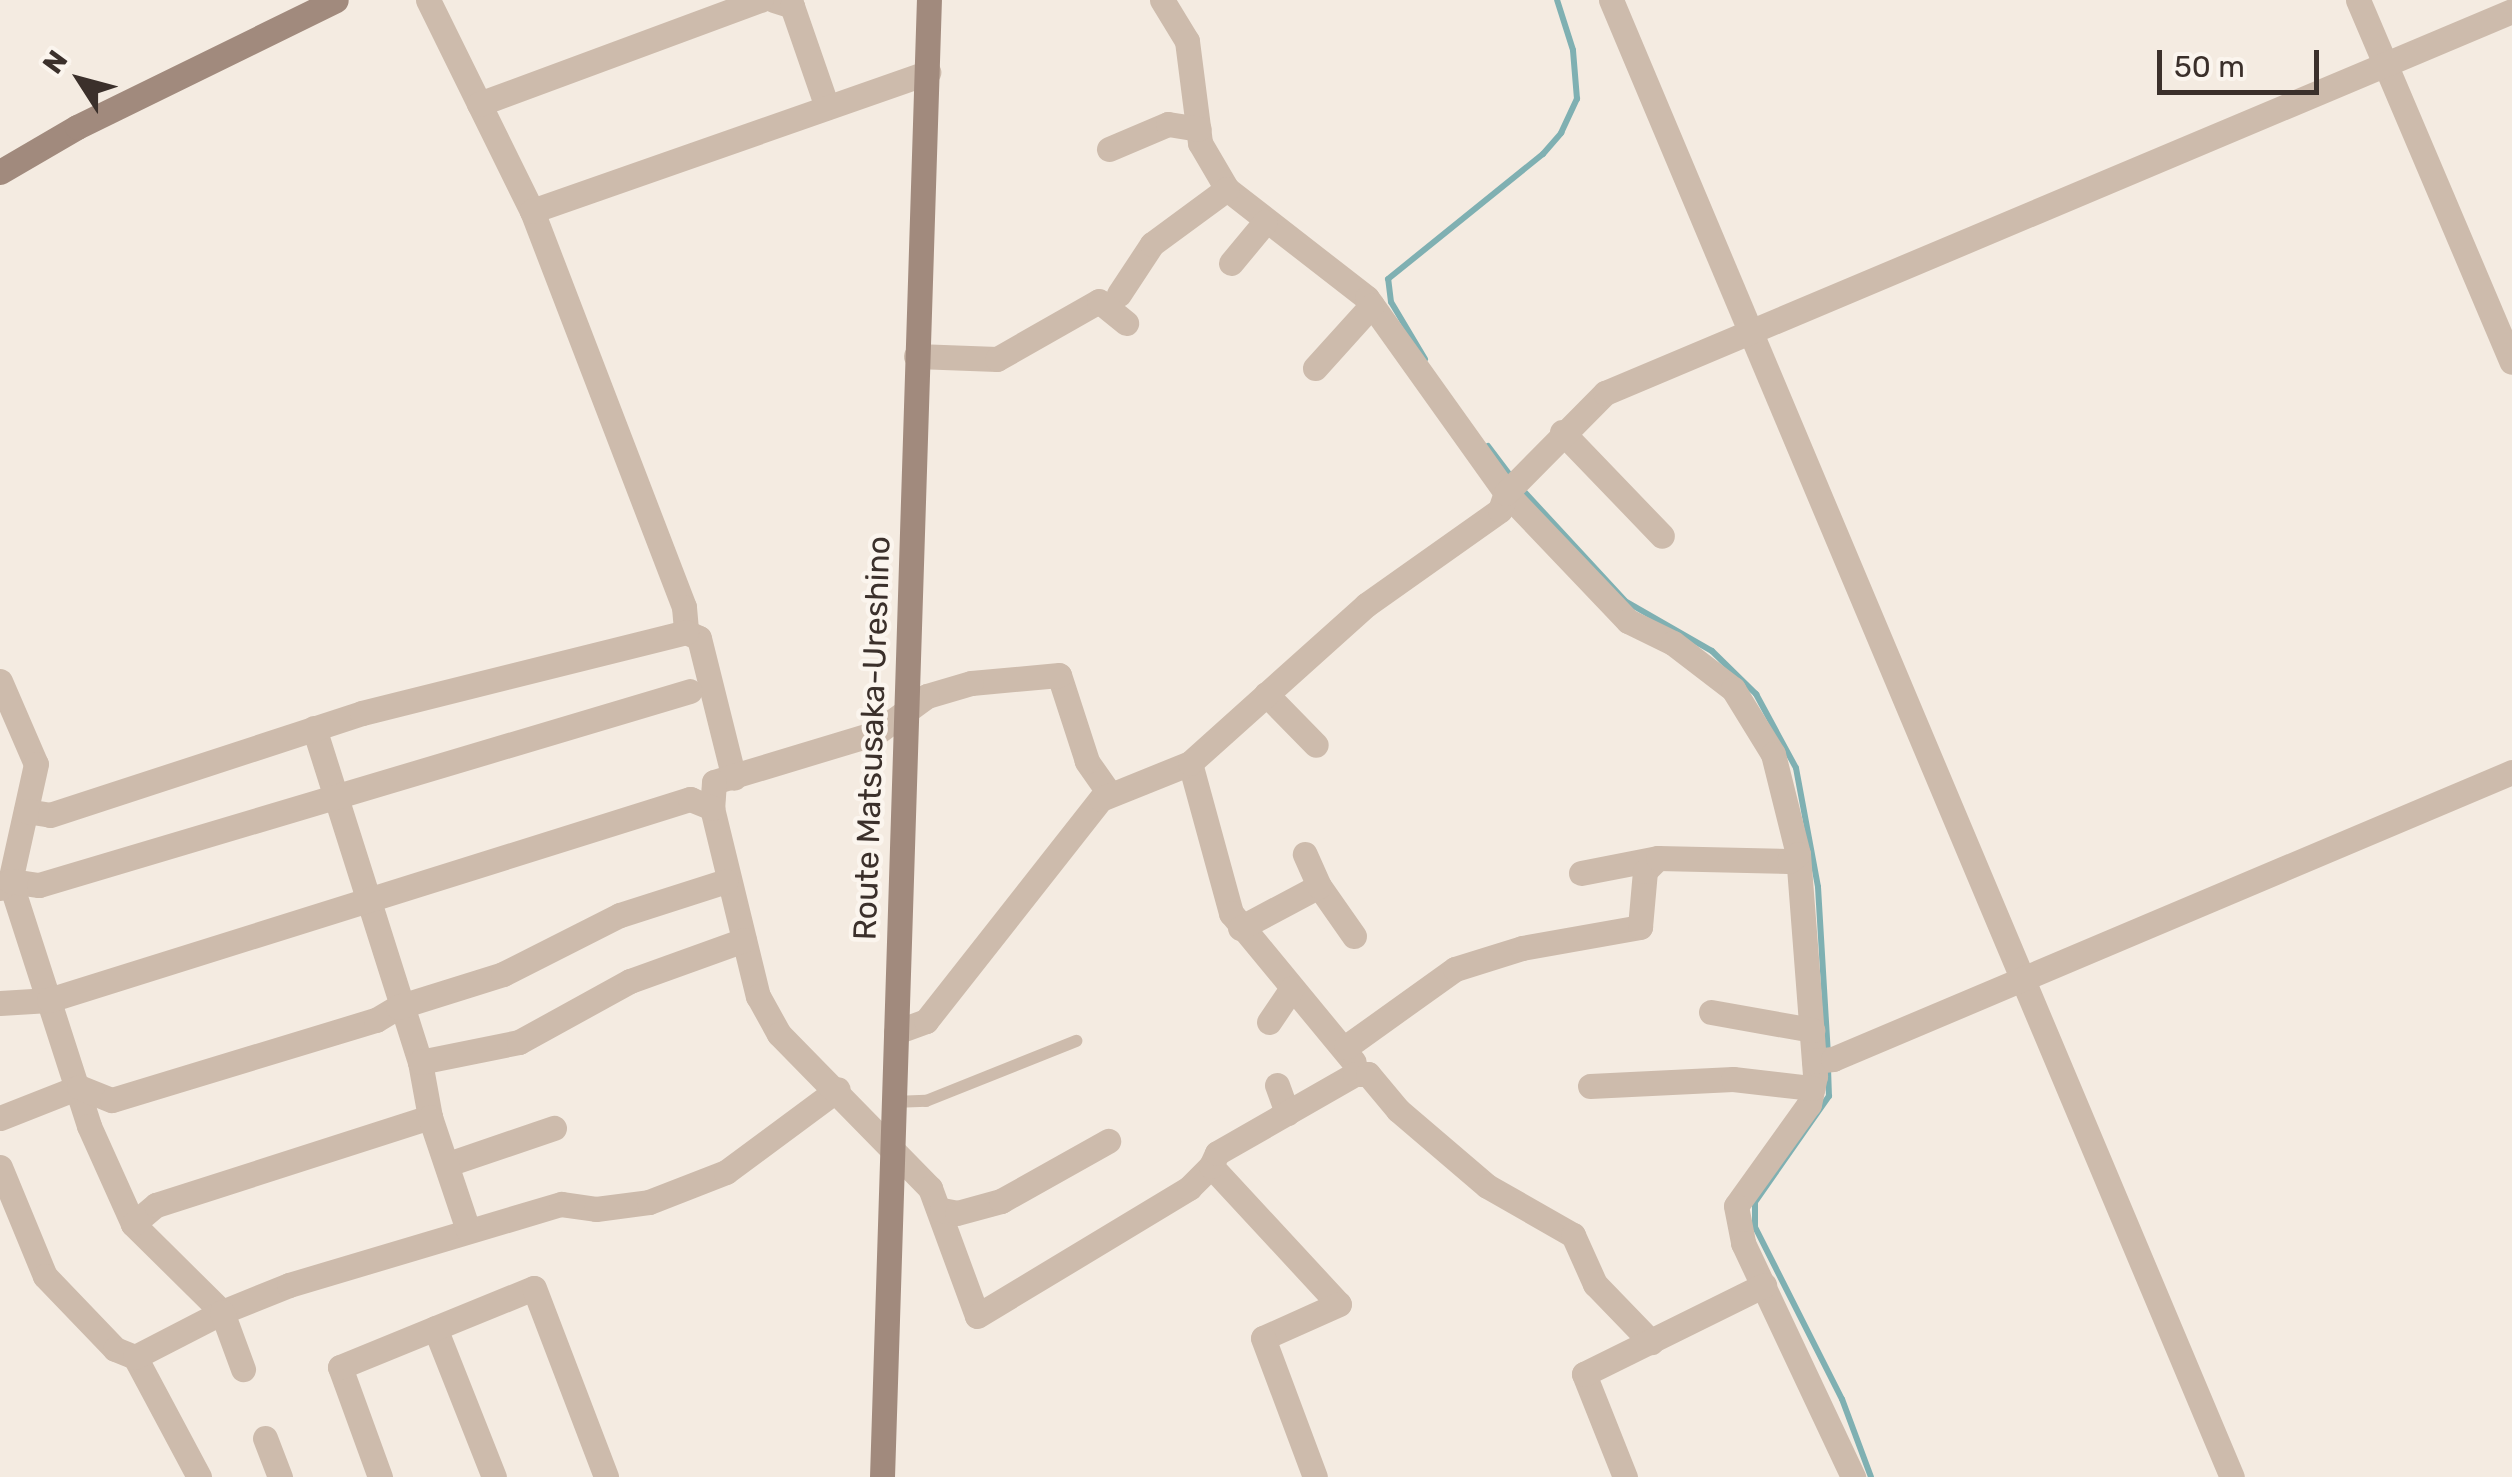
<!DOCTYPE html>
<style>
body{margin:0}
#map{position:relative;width:2512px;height:1477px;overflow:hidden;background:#f4ebe1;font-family:Rubik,sans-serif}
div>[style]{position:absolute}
.stream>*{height:6px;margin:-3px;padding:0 3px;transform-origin:3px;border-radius:3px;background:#7fb0b2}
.lane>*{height:12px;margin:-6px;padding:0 6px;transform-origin:6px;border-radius:6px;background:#cdbbac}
.street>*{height:25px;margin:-12.5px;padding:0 12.5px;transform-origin:12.5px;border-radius:12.5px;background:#cdbbac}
.secondary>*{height:25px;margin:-12.5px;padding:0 12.5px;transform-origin:12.5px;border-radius:12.5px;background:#a18a7d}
span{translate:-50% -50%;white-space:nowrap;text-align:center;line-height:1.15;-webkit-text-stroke:9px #fbf5ee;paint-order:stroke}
.street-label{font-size:32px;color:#3b302b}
.north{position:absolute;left:30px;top:30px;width:100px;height:100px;-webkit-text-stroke:8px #fbf5ee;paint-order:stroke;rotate:306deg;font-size:28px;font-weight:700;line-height:40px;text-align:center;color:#3b302b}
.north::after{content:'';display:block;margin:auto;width:35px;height:45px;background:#3b302b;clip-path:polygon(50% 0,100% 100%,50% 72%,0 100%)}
.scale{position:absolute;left:2157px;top:50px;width:162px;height:45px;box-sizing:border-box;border:5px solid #3b302b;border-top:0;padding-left:12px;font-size:30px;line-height:35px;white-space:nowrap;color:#3b302b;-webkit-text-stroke:8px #fbf5ee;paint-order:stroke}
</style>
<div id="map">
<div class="stream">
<i style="left:1425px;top:359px;width:66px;rotate:-120.8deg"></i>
<i style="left:1391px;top:302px;width:23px;rotate:-97deg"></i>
<i style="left:1388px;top:279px;width:199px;rotate:-38.9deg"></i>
<i style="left:1543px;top:154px;width:28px;rotate:-49deg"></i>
<i style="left:1561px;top:133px;width:38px;rotate:-65deg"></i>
<i style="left:1577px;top:99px;width:49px;rotate:-94.7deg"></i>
<i style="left:1573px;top:50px;width:52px;rotate:-107.7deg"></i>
<i style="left:1488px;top:446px;width:38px;rotate:53deg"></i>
<i style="left:1519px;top:486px;width:156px;rotate:47.3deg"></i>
<i style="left:1625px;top:601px;width:100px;rotate:29.9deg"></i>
<i style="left:1712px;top:651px;width:62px;rotate:44.3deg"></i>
<i style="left:1756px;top:694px;width:84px;rotate:61.6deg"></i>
<i style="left:1796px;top:768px;width:121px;rotate:79.5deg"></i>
<i style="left:1818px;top:887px;width:168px;rotate:86.6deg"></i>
<i style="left:1828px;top:1068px;width:28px;rotate:88deg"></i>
<i style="left:1829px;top:1096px;width:129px;rotate:124.9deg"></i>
<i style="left:1755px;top:1202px;width:25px;rotate:90deg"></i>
<i style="left:1755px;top:1227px;width:193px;rotate:63.2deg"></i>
<i style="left:1842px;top:1399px;width:83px;rotate:69.6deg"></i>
</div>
<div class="lane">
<i style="left:893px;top:1102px;width:33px;rotate:-2deg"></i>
<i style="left:926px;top:1101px;width:162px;rotate:-21.8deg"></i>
</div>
<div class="street">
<i style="left:428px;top:0;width:235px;rotate:63.8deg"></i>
<i style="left:532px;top:211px;width:424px;rotate:69deg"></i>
<i style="left:684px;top:607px;width:25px;rotate:85deg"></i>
<i style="left:686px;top:632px;width:14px;rotate:25deg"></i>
<i style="left:699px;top:638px;width:144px;rotate:76deg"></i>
<i style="left:774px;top:0;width:19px;rotate:18deg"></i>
<i style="left:792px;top:6px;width:107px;rotate:70.9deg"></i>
<i style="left:1162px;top:0;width:48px;rotate:58.6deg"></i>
<i style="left:1187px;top:41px;width:103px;rotate:82.7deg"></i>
<i style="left:1200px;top:143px;width:53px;rotate:59.6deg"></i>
<i style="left:1227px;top:189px;width:177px;rotate:37.9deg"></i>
<i style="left:1367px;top:298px;width:239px;rotate:54.5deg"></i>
<i style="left:1506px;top:493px;width:177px;rotate:46.4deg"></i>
<i style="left:1628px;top:621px;width:50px;rotate:26.1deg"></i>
<i style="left:1673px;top:643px;width:76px;rotate:37.5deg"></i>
<i style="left:1733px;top:689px;width:76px;rotate:58.4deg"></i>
<i style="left:1773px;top:754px;width:103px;rotate:76deg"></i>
<i style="left:1798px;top:854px;width:223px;rotate:85.6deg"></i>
<i style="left:1815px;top:1076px;width:29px;rotate:102deg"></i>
<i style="left:1809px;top:1104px;width:125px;rotate:125.6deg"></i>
<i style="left:1736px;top:1206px;width:38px;rotate:79deg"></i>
<i style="left:1743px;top:1243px;width:259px;rotate:64.8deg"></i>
<i style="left:1611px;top:0;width:1602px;rotate:67.2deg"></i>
<i style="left:2358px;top:0;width:393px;rotate:67deg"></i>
<i style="left:479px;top:104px;width:300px;rotate:-20.3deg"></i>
<i style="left:1109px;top:149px;width:64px;rotate:-23deg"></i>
<i style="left:1168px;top:124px;width:31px;rotate:9deg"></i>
<i style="left:532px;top:211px;width:420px;rotate:-19.3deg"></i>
<i style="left:1231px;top:263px;width:53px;rotate:-50.3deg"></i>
<i style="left:1119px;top:294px;width:60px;rotate:-56.6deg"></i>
<i style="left:1152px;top:244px;width:93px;rotate:-36.3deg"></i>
<i style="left:916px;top:356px;width:81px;rotate:2.1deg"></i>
<i style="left:997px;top:359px;width:117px;rotate:-29.6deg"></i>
<i style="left:1099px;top:301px;width:35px;rotate:39deg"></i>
<i style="left:1315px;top:368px;width:85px;rotate:-47.9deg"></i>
<i style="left:1562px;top:432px;width:144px;rotate:46.1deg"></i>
<i style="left:0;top:681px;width:90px;rotate:66.6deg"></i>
<i style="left:36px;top:764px;width:120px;rotate:102.5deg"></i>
<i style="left:10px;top:881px;width:257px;rotate:72.1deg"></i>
<i style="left:89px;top:1126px;width:107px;rotate:65.8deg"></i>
<i style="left:133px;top:1224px;width:125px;rotate:44.7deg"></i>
<i style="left:222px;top:1312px;width:72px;rotate:-21.9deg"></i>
<i style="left:289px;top:1285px;width:284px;rotate:-16.6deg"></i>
<i style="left:561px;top:1204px;width:35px;rotate:8deg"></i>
<i style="left:596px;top:1209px;width:53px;rotate:-7.5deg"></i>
<i style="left:649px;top:1202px;width:83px;rotate:-21.3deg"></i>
<i style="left:726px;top:1172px;width:139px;rotate:-36.5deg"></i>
<i style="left:1266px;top:694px;width:71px;rotate:45.6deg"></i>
<i style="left:314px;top:728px;width:350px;rotate:72.4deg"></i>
<i style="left:420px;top:1062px;width:56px;rotate:79.7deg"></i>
<i style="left:1190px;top:763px;width:156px;rotate:74.7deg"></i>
<i style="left:1231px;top:913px;width:193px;rotate:50.5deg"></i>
<i style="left:1109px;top:793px;width:39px;rotate:-125deg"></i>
<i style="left:1087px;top:761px;width:90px;rotate:-108deg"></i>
<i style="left:1059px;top:675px;width:88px;rotate:174.8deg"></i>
<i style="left:971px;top:683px;width:46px;rotate:163.5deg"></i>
<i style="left:927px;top:696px;width:63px;rotate:144deg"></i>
<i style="left:876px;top:733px;width:169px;rotate:163.2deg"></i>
<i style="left:714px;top:782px;width:26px;rotate:94deg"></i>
<i style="left:712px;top:808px;width:194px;rotate:76.3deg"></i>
<i style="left:758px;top:996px;width:43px;rotate:61.1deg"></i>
<i style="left:779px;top:1034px;width:216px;rotate:45.6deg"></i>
<i style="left:930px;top:1188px;width:136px;rotate:69.8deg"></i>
<i style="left:977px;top:1316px;width:248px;rotate:-31.1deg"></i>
<i style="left:1189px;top:1188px;width:31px;rotate:-45deg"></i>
<i style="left:1211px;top:1166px;width:188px;rotate:47.2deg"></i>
<i style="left:1339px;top:1304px;width:83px;rotate:155.9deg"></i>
<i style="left:1263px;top:1338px;width:148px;rotate:69.5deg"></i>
<i style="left:26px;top:811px;width:24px;rotate:9deg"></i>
<i style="left:50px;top:815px;width:328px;rotate:-18.1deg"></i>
<i style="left:362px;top:713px;width:334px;rotate:-14deg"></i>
<i style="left:1581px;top:873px;width:78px;rotate:-11deg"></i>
<i style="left:1319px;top:886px;width:61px;rotate:55deg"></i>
<i style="left:0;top:888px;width:12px;rotate:-35deg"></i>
<i style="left:10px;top:881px;width:29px;rotate:8deg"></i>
<i style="left:39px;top:885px;width:679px;rotate:-16.59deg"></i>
<i style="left:1240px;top:928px;width:89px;rotate:-28deg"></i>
<i style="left:1319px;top:886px;width:35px;rotate:-114deg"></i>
<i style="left:0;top:1003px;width:49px;rotate:-3.5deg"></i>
<i style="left:49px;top:1000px;width:672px;rotate:-17.41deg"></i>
<i style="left:690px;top:799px;width:24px;rotate:22deg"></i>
<i style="left:1711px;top:1012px;width:103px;rotate:10.1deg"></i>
<i style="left:1269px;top:1022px;width:41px;rotate:-55.9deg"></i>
<i style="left:896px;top:1032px;width:32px;rotate:-20deg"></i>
<i style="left:926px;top:1021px;width:283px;rotate:-51.8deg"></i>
<i style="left:1101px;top:799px;width:96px;rotate:-22deg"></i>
<i style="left:1190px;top:763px;width:237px;rotate:-41.9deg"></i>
<i style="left:1366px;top:605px;width:164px;rotate:-35.3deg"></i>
<i style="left:1500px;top:510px;width:18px;rotate:-71deg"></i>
<i style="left:1506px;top:493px;width:141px;rotate:-45.3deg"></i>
<i style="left:1605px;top:393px;width:984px;rotate:-22.84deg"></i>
<i style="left:1346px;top:1047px;width:134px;rotate:-35.6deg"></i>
<i style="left:1455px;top:969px;width:70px;rotate:-17.4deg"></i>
<i style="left:1522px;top:948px;width:120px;rotate:-10.1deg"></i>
<i style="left:1640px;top:927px;width:56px;rotate:-84.9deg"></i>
<i style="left:1645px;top:871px;width:18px;rotate:-45deg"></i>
<i style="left:1658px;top:858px;width:131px;rotate:1.3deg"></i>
<i style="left:1789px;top:861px;width:11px;rotate:-38deg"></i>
<i style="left:1814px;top:1061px;width:19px;rotate:-6deg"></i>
<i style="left:1833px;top:1059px;width:737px;rotate:-22.91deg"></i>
<i style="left:420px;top:1062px;width:101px;rotate:-11.4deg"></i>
<i style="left:519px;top:1042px;width:127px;rotate:-28.8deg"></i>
<i style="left:630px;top:981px;width:121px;rotate:-19.8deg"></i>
<i style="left:1277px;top:1085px;width:30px;rotate:70deg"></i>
<i style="left:1590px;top:1086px;width:143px;rotate:-2.8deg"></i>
<i style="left:1733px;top:1079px;width:80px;rotate:6.5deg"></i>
<i style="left:0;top:1118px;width:85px;rotate:-21.4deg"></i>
<i style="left:79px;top:1087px;width:35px;rotate:22deg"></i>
<i style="left:112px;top:1100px;width:276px;rotate:-16.9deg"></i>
<i style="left:376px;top:1020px;width:26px;rotate:-31deg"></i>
<i style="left:398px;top:1007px;width:110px;rotate:-17.4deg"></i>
<i style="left:503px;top:974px;width:131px;rotate:-26.8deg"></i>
<i style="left:620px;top:915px;width:111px;rotate:-17.8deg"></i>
<i style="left:448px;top:1164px;width:112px;rotate:-18.8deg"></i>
<i style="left:1211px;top:1166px;width:14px;rotate:-65deg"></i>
<i style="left:1217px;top:1153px;width:159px;rotate:-29.8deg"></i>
<i style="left:1355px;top:1074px;width:13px"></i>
<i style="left:1368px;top:1074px;width:47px;rotate:50.2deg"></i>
<i style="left:1398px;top:1110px;width:117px;rotate:40.5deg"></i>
<i style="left:1487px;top:1186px;width:99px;rotate:29.7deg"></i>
<i style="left:1573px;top:1235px;width:54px;rotate:65.8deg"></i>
<i style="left:1595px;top:1284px;width:81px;rotate:46deg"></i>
<i style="left:0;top:1167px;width:118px;rotate:67.6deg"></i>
<i style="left:45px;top:1276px;width:101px;rotate:46.2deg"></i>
<i style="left:115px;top:1349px;width:22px;rotate:22deg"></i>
<i style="left:135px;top:1357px;width:136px;rotate:61.9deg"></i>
<i style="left:942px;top:1210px;width:15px;rotate:11deg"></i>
<i style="left:957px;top:1213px;width:46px;rotate:-15.3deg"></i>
<i style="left:1001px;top:1201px;width:123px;rotate:-29.3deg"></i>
<i style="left:133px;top:1224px;width:30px;rotate:-40deg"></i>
<i style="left:156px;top:1205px;width:288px;rotate:-17.8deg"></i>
<i style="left:430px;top:1117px;width:119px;rotate:71.4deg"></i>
<i style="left:435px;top:1328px;width:160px;rotate:68.4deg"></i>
<i style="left:135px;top:1357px;width:98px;rotate:-27.3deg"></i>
<i style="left:222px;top:1312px;width:61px;rotate:69.8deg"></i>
<i style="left:265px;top:1438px;width:42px;rotate:69deg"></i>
<i style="left:380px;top:1477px;width:117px;rotate:-110deg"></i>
<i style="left:340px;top:1367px;width:209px;rotate:-22.2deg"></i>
<i style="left:534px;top:1288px;width:202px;rotate:69.1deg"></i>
<i style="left:1625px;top:1477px;width:111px;rotate:-111.7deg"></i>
<i style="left:1584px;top:1374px;width:201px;rotate:-26.3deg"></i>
</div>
<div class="secondary">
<i style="left:0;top:172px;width:89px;rotate:-30.3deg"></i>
<i style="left:77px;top:127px;width:288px;rotate:-26.1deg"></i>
<i style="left:882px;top:1477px;width:1478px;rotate:-88.18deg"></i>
</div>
<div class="street-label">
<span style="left:872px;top:738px;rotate:-88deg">Route Matsusaka-Ureshino</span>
</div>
<div class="north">N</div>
<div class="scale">50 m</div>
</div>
